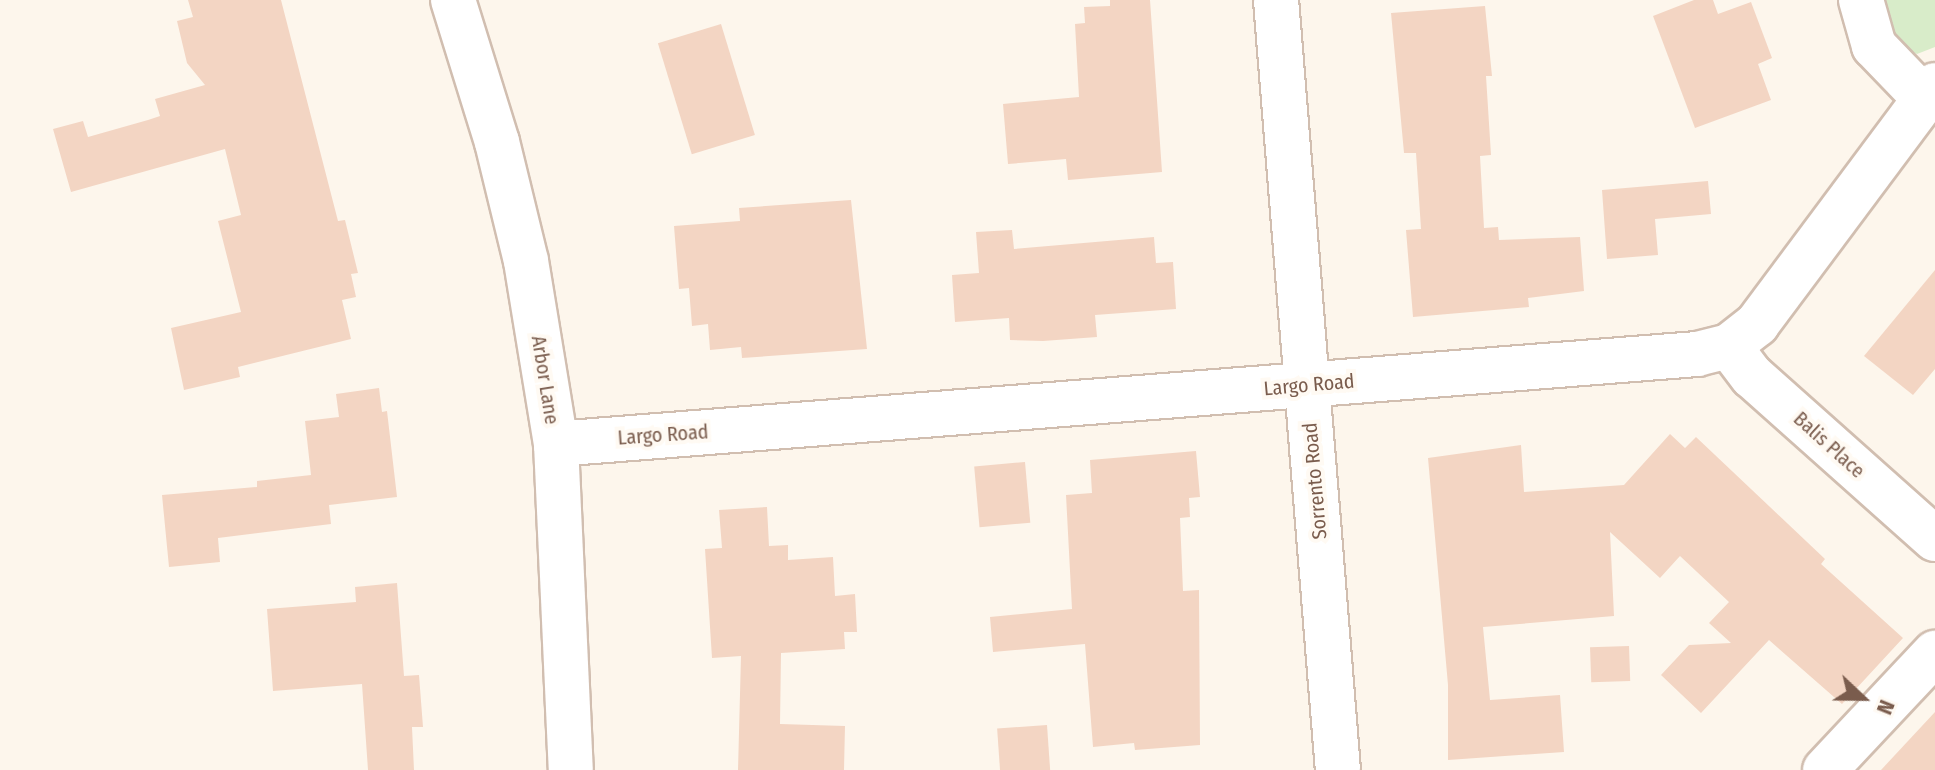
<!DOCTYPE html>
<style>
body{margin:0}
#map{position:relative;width:1935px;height:770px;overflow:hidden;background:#fdf6ec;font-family:"Fira Sans Condensed",sans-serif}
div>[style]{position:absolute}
.green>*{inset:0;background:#d8ecc9}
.building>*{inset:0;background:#f3d5c3;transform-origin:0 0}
.roads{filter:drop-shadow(2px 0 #d1beb0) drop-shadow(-2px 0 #d1beb0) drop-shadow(0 2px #d1beb0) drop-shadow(0 -2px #d1beb0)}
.minor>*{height:44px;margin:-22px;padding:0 22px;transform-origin:22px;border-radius:22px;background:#fff}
span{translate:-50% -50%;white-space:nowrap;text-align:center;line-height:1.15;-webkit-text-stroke:8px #fffaf3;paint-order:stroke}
.street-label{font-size:20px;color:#7a5c4d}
.north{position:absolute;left:1823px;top:658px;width:80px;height:80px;-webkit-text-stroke:6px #fffaf3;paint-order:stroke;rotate:112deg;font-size:22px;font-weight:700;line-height:32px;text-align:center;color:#7a5c4d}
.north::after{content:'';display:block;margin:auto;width:28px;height:36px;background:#7a5c4d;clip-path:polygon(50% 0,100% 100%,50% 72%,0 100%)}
</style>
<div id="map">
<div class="green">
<i style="clip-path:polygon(1882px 0,1935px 0,1935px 47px,1917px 54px,1891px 40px)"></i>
</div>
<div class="building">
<i style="clip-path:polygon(188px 0,281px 0,338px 221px,345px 220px,358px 273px,351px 274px,356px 297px,342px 300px,351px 339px,238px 367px,240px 377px,184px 390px,171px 328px,241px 312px,218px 221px,241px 215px,225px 149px,71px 192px,53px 129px,83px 121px,88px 137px,148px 120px,160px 116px,155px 99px,205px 85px,187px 63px,177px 21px,193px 17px)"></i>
<i style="clip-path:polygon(1110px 0,1150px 0,1162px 172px,1068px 180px,1066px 159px,1008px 164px,1003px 104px,1079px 97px,1075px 24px,1085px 23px,1084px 7px,1110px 6px)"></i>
<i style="clip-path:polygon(1694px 0,1713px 0,1718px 14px,1751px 2px,1772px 58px,1758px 64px,1771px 100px,1695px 128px,1653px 16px)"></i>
<i style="clip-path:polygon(1485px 6px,1492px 76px,1486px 76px,1491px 155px,1480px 156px,1484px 228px,1498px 227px,1499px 240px,1580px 237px,1584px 291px,1528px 298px,1529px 307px,1413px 317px,1406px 230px,1421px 229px,1416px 153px,1404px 153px,1391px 13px)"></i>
<i style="left:721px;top:24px;width:116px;height:66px;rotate:73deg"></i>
<i style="clip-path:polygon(1708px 181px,1711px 214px,1655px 219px,1658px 255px,1607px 259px,1602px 190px)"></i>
<i style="clip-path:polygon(851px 200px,867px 349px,742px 358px,741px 347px,710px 350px,708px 324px,692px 326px,689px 288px,679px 289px,674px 226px,740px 221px,739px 208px)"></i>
<i style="clip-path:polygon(1012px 230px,1014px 249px,1154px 237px,1156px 263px,1173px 262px,1176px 309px,1095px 315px,1097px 337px,1043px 341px,1010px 340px,1009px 318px,955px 322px,952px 275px,979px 273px,976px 232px)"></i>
<i style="clip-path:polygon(1935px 270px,1935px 369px,1913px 395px,1864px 356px)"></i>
<i style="clip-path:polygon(379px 388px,382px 412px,387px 411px,397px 497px,329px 505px,331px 524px,218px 538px,220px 562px,169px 567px,162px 495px,257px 487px,257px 481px,311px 475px,305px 421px,339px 417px,336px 394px)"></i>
<i style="clip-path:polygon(1670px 434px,1685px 448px,1696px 437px,1825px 559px,1821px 564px,1903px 638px,1842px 704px,1769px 640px,1701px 713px,1661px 675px,1689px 645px,1731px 643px,1709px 623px,1729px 602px,1680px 556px,1660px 578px,1610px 532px,1614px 616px,1483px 627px,1490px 700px,1560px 695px,1564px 752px,1448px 760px,1448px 685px,1428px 458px,1521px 445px,1524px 492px,1624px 485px)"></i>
<i style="clip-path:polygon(1196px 451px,1200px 497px,1189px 498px,1190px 517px,1180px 518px,1183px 591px,1199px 590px,1200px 745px,1135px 750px,1134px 743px,1093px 747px,1085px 644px,993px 652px,990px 617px,1072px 609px,1066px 495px,1092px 493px,1090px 460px)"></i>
<i style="left:1025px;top:462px;width:61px;height:51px;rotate:85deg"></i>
<i style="clip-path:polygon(767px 507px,769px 546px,788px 545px,788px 560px,833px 557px,835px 596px,855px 594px,857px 632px,844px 632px,845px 649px,781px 653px,780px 724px,845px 726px,844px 770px,738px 770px,741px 656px,712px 658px,705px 549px,722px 548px,719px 510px)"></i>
<i style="clip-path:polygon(397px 583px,404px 676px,419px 675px,423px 727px,412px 727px,414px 770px,368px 770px,362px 684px,273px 691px,267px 609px,356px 602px,355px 587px)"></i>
<i style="left:1629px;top:646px;width:35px;height:39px;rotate:88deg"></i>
<i style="clip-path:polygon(1935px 712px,1935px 770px,1881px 770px)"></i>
<i style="left:1047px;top:725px;width:45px;height:50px;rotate:86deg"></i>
</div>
<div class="roads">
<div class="minor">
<i style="left:453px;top:0;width:149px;rotate:72.8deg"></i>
<i style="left:497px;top:142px;width:122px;rotate:76.3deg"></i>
<i style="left:526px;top:261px;width:185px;rotate:80.7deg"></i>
<i style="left:556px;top:444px;width:326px;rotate:87.4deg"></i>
<i style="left:1276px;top:0;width:772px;rotate:85.4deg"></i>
<i style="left:1861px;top:0;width:48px;rotate:74.2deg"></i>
<i style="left:1874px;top:46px;width:74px;rotate:46.1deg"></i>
<i style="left:1729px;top:346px;width:38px;rotate:53deg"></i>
<i style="left:1752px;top:376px;width:245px;rotate:41.7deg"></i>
<i style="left:556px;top:444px;width:1145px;rotate:-4.51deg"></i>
<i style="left:1697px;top:354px;width:33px;rotate:-14deg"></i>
<i style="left:1729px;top:346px;width:36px;rotate:-38deg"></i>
<i style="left:1757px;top:324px;width:298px;rotate:-53.3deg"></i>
<i style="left:1825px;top:770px;width:161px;rotate:-46.8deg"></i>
</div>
</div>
<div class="street-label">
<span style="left:545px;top:380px;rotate:81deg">Arbor Lane</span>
<span style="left:1309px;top:385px;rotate:-5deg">Largo Road</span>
<span style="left:663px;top:435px;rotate:-4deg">Largo Road</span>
<span style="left:1829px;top:445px;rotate:42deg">Balis Place</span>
<span style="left:1315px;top:481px;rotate:-95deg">Sorrento Road</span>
</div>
<div class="north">N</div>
</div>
